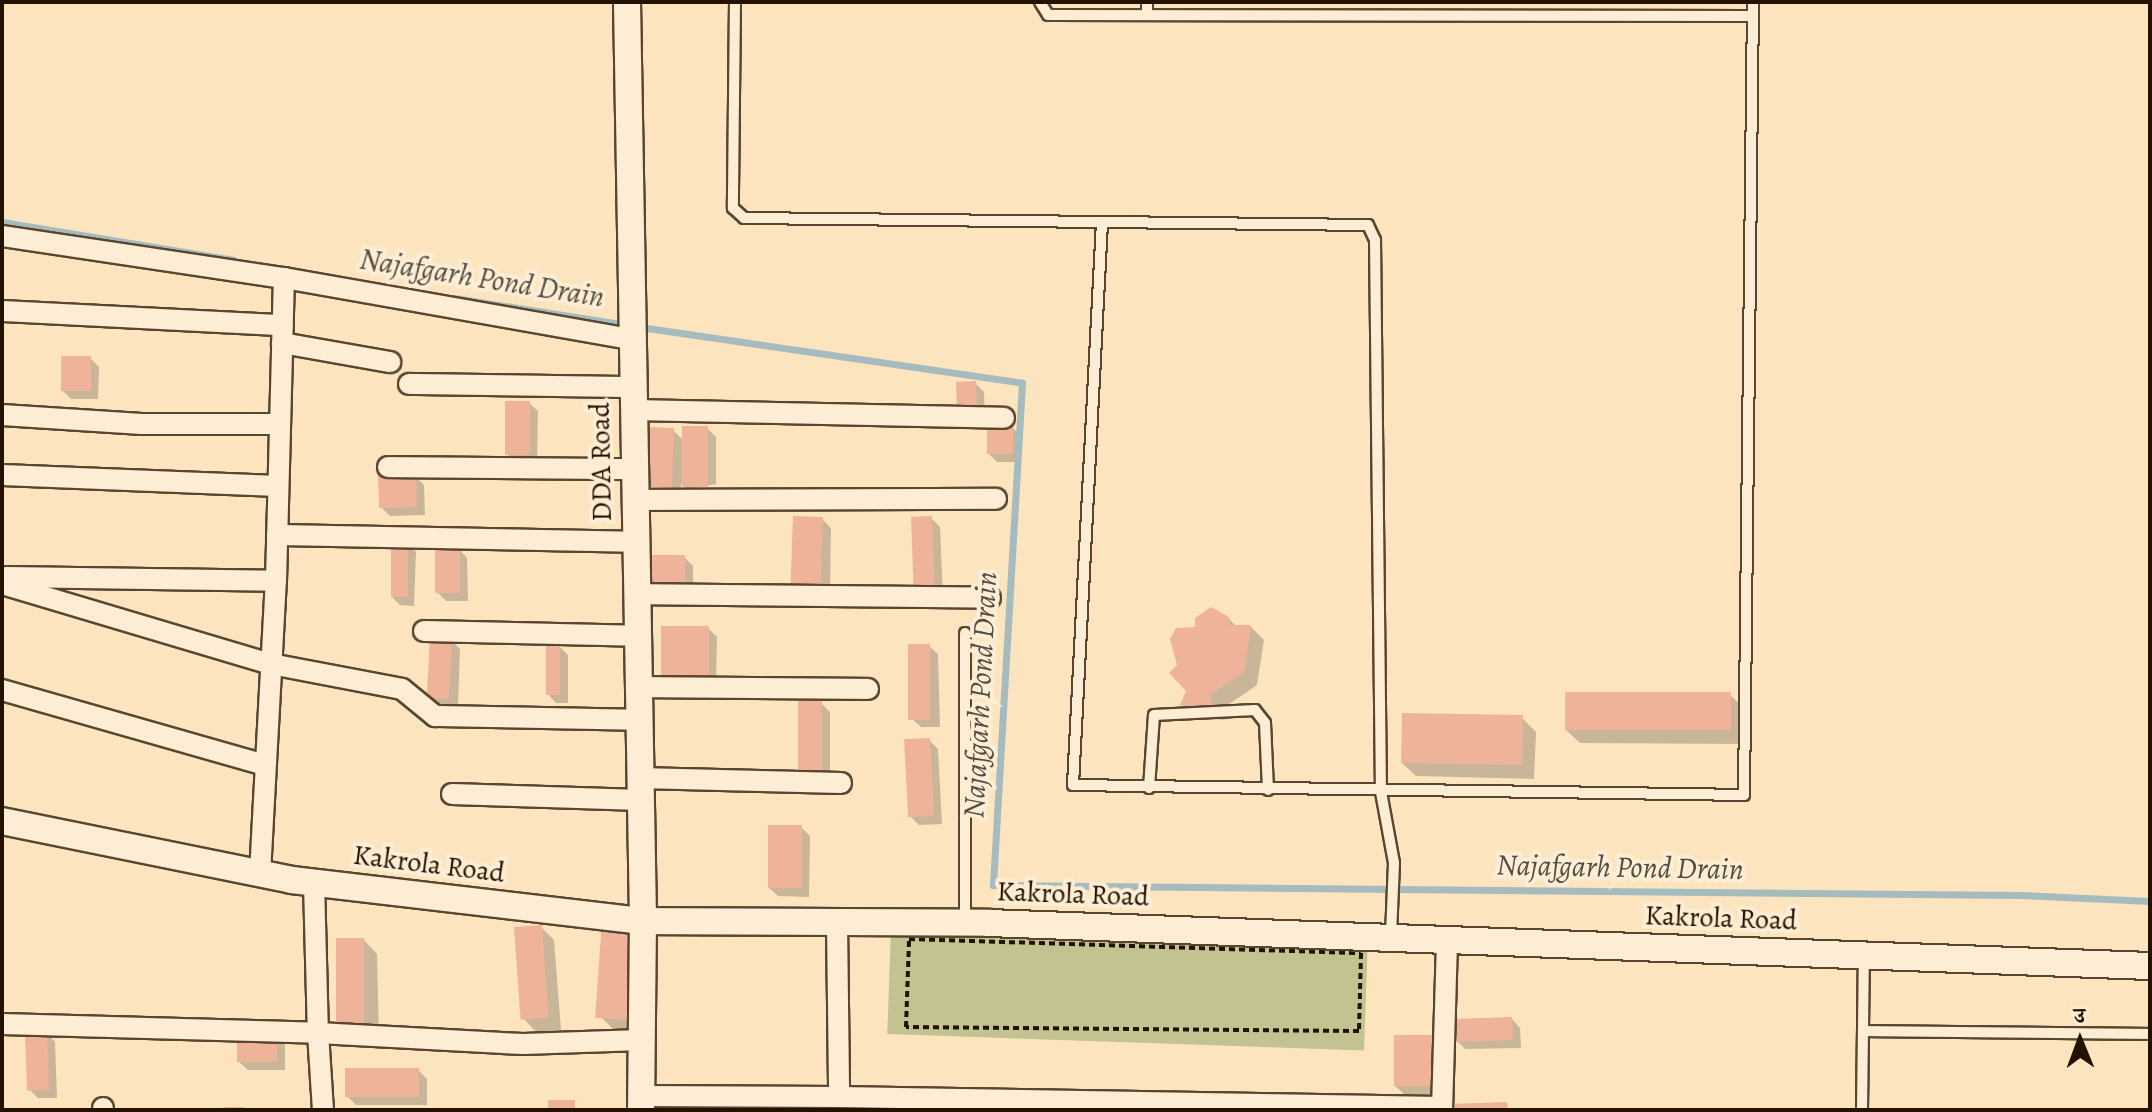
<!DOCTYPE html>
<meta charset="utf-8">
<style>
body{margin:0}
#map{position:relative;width:2152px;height:1112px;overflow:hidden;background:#fce4bf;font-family:Alegreya,"Noto Serif Devanagari",serif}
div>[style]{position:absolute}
.green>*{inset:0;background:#c2c390;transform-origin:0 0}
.shadow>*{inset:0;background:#0003}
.stream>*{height:7px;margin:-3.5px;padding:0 3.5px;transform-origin:3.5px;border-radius:3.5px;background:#a6bbbe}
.building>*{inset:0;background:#efb399;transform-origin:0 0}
.path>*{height:4px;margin-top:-2px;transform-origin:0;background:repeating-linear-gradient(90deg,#241200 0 6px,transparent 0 10px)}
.roads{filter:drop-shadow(2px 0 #5a4630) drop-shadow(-2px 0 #5a4630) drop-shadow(0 2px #5a4630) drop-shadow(0 -2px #5a4630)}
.service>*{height:10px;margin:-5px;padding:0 5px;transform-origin:5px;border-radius:5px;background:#fdedd5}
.minor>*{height:20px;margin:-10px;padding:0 10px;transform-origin:10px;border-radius:10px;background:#fdedd5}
.tertiary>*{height:26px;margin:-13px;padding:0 13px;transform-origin:13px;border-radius:13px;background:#fdedd5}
span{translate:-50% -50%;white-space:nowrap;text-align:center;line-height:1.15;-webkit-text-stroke:8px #fdedd5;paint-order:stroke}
.street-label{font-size:28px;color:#241200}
.water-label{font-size:30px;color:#524d42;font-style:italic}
.frame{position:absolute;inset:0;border:4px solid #241200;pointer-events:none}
.north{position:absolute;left:2040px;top:1000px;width:80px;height:80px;-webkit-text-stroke:6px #fdedd5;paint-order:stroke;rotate:359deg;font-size:22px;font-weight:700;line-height:32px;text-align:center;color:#241200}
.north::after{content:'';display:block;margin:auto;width:28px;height:36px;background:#241200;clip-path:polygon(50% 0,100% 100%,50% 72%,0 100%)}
</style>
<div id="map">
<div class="green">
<i style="left:891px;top:928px;width:477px;height:106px;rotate:2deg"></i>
</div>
<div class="shadow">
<i style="clip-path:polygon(90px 358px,99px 367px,98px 399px,71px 399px,62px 390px)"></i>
<i style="clip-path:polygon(975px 383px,984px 392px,985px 420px,968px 421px)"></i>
<i style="clip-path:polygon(529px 403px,538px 411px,537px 463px,515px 463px,507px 454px)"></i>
<i style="clip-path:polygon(1012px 427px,1021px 436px,1021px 462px,997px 462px,988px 453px)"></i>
<i style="clip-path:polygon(707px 428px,716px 437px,716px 484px,690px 489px,716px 488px,716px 494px,693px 495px,681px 483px,681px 497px,657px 497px,648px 488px,673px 430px,684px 441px)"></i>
<i style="clip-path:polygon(415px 476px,424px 485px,425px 515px,390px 516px,381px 507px)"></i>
<i style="clip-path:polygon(931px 518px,940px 527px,943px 599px,924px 600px)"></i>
<i style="clip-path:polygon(822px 519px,831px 528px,830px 594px,802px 594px,793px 585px)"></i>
<i style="clip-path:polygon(407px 543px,416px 552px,414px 606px,400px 605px,391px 596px)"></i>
<i style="clip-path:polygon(459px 549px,467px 558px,468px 601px,446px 601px,437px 592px)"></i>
<i style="clip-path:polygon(684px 557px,693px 566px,693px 596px,662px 596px)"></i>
<i style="clip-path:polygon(1228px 618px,1237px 627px,1251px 627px,1264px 640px,1257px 685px,1222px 709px,1225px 720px,1195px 718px,1182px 704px,1189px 691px,1179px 666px,1197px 629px)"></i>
<i style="clip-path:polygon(708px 628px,717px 637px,716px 684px,672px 684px,663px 675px)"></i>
<i style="clip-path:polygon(451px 640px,460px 649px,458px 706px,439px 706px,430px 697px)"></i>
<i style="clip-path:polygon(559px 646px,568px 655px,568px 703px,556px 703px,548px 694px)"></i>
<i style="clip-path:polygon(929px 646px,938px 654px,940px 727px,921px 727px,912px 719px)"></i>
<i style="clip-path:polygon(1730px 695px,1744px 708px,1744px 744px,1580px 743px,1566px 730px)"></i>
<i style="clip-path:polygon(821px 703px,830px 712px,830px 785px,809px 785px)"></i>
<i style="clip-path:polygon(1522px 718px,1536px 732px,1534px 779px,1416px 776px,1402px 763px)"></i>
<i style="clip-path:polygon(929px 740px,938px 749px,942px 824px,919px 825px,910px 816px)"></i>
<i style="clip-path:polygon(801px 827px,810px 836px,809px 897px,778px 896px,769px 888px)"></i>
<i style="clip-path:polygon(633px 924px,644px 1032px,615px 1031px,601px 1017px)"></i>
<i style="clip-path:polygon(541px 927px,554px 940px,561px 1030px,537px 1033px,524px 1019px)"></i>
<i style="clip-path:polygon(364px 940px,377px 954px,379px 1037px,340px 1024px)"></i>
<i style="clip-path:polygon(1512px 1019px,1520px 1028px,1521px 1048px,1465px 1049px,1456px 1040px)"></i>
<i style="clip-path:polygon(47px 1033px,55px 1042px,57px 1098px,38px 1098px,29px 1089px)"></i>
<i style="clip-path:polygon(276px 1036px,285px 1045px,285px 1070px,248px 1070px,239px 1062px)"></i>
<i style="clip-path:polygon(1396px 1037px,1448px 1095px,1404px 1094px,1395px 1086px)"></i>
<i style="clip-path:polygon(418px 1070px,427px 1079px,427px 1105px,356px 1105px,347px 1096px)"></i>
</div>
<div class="stream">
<i style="left:2px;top:222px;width:234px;rotate:9.3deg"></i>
<i style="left:454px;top:298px;width:175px;rotate:8.9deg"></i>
<i style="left:640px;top:327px;width:386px;rotate:8.3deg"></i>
<i style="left:1022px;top:383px;width:503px;rotate:93.31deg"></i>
<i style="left:993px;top:885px;width:1027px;rotate:0.56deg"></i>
<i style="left:2020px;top:895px;width:130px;rotate:2.6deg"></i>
</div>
<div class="building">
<i style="left:61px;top:356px;width:30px;height:35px"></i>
<i style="left:976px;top:381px;width:31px;height:20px;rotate:88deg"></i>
<i style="left:505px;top:401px;width:25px;height:54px"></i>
<i style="left:987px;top:425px;width:26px;height:29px"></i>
<i style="left:682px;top:426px;width:26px;height:61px"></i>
<i style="left:647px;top:427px;width:27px;height:62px;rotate:2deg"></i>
<i style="left:416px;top:474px;width:33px;height:38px;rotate:88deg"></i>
<i style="left:793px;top:516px;width:30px;height:69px;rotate:2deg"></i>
<i style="left:932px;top:516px;width:75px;height:21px;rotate:88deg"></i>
<i style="left:391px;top:541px;width:17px;height:56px"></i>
<i style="left:435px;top:547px;width:25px;height:46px"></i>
<i style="left:651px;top:555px;width:34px;height:33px"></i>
<i style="clip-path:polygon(1211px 607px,1229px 617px,1230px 625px,1251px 625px,1244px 672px,1210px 695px,1213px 707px,1180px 705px,1186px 691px,1169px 673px,1177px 665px,1170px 639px,1176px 628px,1195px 627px,1195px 618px)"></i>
<i style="left:661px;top:626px;width:48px;height:50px"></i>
<i style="left:430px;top:637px;width:22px;height:61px;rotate:3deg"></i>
<i style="left:546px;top:644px;width:14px;height:51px"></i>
<i style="left:908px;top:644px;width:22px;height:76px"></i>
<i style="left:1565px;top:692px;width:166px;height:38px"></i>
<i style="left:822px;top:701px;width:76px;height:24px;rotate:90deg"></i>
<i style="left:1402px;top:713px;width:121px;height:50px;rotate:1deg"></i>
<i style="left:930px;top:738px;width:78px;height:26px;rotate:87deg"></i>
<i style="left:768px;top:825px;width:34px;height:63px"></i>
<i style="left:602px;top:920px;width:32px;height:98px;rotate:4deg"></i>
<i style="left:542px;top:925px;width:93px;height:28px;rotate:86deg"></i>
<i style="left:336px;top:938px;width:28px;height:87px"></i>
<i style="left:1512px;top:1017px;width:23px;height:58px;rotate:88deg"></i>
<i style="left:47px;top:1031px;width:59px;height:22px;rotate:88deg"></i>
<i style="left:277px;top:1034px;width:28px;height:40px;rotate:90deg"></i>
<i style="left:1394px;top:1035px;width:46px;height:51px"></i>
<i style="left:345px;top:1068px;width:74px;height:29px"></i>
<i style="left:575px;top:1100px;width:10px;height:27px;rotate:90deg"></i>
<i style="clip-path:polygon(1507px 1102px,1508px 1110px,1448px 1110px,1448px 1104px)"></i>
<i style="left:223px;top:1107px;width:21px;height:3px"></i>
</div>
<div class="path">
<i style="left:909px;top:939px;width:452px;rotate:1.8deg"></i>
<i style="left:1361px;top:953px;width:78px;rotate:91.5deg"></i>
<i style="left:1359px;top:1031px;width:453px;rotate:-179.5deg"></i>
<i style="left:906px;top:1027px;width:88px;rotate:-88deg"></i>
</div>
<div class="roads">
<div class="service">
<i style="left:735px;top:2px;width:206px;rotate:90.6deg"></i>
<i style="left:733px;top:208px;width:15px;rotate:42deg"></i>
<i style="left:744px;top:218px;width:624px;rotate:0.64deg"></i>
<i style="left:1368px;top:225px;width:17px;rotate:65deg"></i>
<i style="left:1375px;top:240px;width:552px;rotate:89.38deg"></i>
<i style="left:1381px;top:792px;width:72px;rotate:79.6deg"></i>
<i style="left:1394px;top:863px;width:72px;rotate:92.4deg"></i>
<i style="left:1040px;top:2px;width:15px;rotate:58deg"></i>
<i style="left:1048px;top:15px;width:704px;rotate:0.08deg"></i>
<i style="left:1147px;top:2px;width:13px;rotate:90deg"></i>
<i style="left:1102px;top:222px;width:564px;rotate:92.95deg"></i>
<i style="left:1073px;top:785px;width:671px;rotate:0.85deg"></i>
<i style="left:1744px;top:795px;width:793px;rotate:-89.35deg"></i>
<i style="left:965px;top:633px;width:290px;rotate:90deg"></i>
<i style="left:1149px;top:788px;width:73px;rotate:-86.1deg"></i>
<i style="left:1154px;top:715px;width:101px;rotate:-2.8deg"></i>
<i style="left:1255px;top:710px;width:16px;rotate:52deg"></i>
<i style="left:1265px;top:723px;width:67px;rotate:87.4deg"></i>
<i style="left:1863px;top:1031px;width:287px;rotate:0.6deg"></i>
<i style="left:1862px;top:1110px;width:153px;rotate:-89.3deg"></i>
</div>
<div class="minor">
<i style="left:2px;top:236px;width:285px;rotate:8.5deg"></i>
<i style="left:284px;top:278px;width:352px;rotate:10deg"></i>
<i style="left:2px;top:311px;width:281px;rotate:2.9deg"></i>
<i style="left:282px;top:343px;width:110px;rotate:10deg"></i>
<i style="left:409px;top:384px;width:223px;rotate:0.8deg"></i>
<i style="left:632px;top:410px;width:372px;rotate:1.2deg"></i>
<i style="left:2px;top:415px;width:140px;rotate:3.7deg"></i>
<i style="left:142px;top:424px;width:138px"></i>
<i style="left:388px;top:467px;width:245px;rotate:0.5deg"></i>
<i style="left:2px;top:475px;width:276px;rotate:2.3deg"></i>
<i style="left:634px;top:500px;width:362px;rotate:-0.2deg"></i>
<i style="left:277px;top:535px;width:358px;rotate:1.1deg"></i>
<i style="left:6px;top:577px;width:270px;rotate:0.8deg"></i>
<i style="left:2px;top:584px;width:281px;rotate:16.6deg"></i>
<i style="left:271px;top:664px;width:133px;rotate:10.8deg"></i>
<i style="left:402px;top:689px;width:43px;rotate:39.3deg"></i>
<i style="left:435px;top:716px;width:204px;rotate:1.1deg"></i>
<i style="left:635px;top:594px;width:355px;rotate:0.6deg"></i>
<i style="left:424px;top:631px;width:213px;rotate:1.3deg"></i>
<i style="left:638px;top:687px;width:230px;rotate:0.5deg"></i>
<i style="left:2px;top:690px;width:274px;rotate:15.9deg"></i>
<i style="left:640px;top:778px;width:201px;rotate:1.4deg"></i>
<i style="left:452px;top:794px;width:189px;rotate:1.8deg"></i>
<i style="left:260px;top:874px;width:293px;rotate:-86.9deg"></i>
<i style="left:276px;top:581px;width:303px;rotate:-88.5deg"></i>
<i style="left:314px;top:883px;width:150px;rotate:88.5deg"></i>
<i style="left:318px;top:1033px;width:205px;rotate:3.1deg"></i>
<i style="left:523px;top:1044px;width:119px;rotate:-1.9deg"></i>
<i style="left:837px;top:922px;width:175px;rotate:89.3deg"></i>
<i style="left:839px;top:1097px;width:603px;rotate:0.95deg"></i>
<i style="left:2px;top:1024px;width:316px;rotate:1.6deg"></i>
<i style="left:318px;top:1033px;width:77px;rotate:86.3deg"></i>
<i style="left:641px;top:1096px;width:198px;rotate:0.3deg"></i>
<i style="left:103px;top:1110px;width:2px;rotate:-90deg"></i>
<i style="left:1442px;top:1110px;width:171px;rotate:-88.3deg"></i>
</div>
<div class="tertiary">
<i style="left:627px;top:2px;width:919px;rotate:89deg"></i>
<i style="left:643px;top:921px;width:189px;rotate:90.6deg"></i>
<i style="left:2px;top:821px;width:296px;rotate:11.5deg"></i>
<i style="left:292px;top:880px;width:353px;rotate:6.7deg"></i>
<i style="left:643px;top:921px;width:345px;rotate:0.3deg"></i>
<i style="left:988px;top:923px;width:1163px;rotate:2.12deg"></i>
</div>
</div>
<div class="street-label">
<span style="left:601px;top:462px;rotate:-91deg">DDA Road</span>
<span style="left:429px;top:864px;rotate:7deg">Kakrola Road</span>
<span style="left:1073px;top:894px;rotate:2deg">Kakrola Road</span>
<span style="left:1721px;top:918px;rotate:2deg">Kakrola Road</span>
</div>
<div class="water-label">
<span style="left:482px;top:278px;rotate:9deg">Najafgarh Pond Drain</span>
<span style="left:980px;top:695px;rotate:-87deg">Najafgarh Pond Drain</span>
<span style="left:1620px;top:867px;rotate:1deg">Najafgarh Pond Drain</span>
</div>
<div class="frame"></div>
<div class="north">उ</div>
</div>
